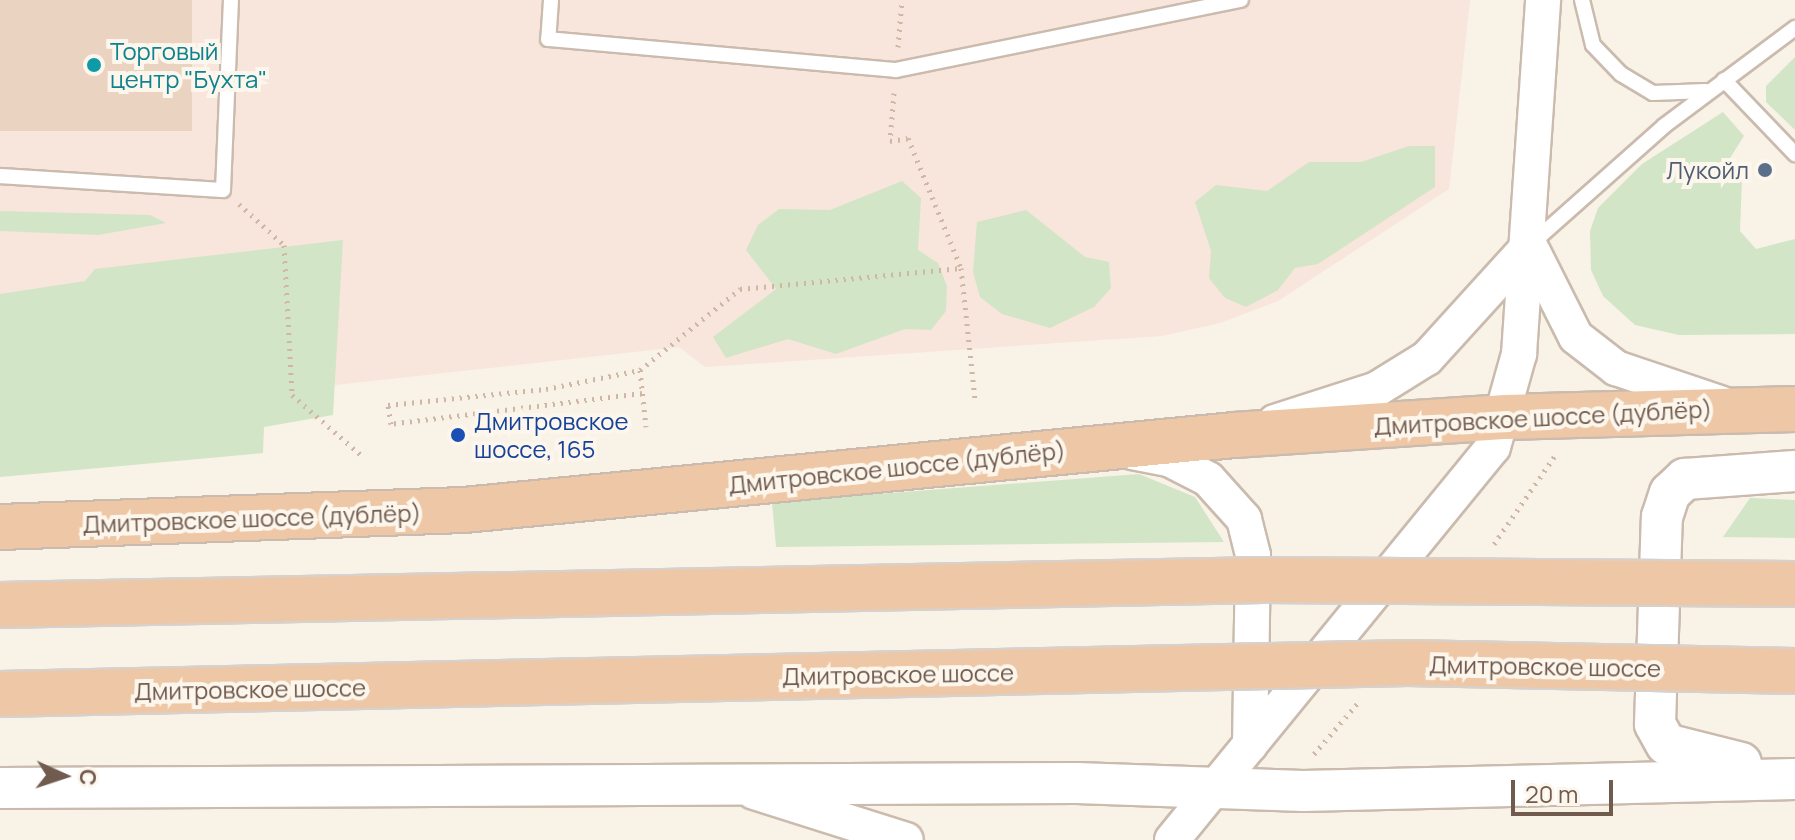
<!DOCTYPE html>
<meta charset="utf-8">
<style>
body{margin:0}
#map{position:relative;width:1795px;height:840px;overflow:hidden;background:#f9f2e6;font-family:Manrope,sans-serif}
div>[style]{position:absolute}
.commercial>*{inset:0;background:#f8e5dc}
.green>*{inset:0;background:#d3e5c7}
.building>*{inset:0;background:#ebd3c2;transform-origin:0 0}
.path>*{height:5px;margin-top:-2.5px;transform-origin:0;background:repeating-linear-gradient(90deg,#d0b6a5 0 2px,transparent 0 8px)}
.roads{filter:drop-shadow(2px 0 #cabbae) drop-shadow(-2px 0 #cabbae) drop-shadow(0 2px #cabbae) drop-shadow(0 -2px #cabbae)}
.service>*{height:14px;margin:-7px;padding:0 7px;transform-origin:7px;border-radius:7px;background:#fff}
.tertiary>*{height:34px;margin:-17px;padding:0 17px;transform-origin:17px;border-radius:17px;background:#fff}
.secondary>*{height:40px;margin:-20px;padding:0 20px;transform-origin:20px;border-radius:20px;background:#fff}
.trunk>*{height:44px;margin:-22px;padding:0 22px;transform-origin:22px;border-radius:22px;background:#eec8a6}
.bridges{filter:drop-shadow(2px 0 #d7d1cd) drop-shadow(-2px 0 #d7d1cd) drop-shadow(0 2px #d7d1cd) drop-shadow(0 -2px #d7d1cd)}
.trunk-bridge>*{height:44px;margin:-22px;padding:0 22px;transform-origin:22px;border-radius:22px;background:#eec8a6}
.dots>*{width:22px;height:22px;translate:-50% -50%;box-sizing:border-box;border:4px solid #fdf6ec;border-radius:50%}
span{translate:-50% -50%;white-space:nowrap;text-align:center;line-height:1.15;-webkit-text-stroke:8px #fdf6ec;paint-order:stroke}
.culture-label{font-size:24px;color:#0d838f}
.left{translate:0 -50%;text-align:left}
.service-label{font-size:24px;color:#4e5e75}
.right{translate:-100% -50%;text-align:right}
.street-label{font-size:24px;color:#705b4e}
.transit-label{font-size:24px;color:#164399}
.north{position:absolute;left:24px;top:736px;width:80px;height:80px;-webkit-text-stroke:6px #fdf6ec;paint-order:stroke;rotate:93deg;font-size:22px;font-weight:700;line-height:32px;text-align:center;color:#705b4e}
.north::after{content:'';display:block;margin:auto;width:28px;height:36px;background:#705b4e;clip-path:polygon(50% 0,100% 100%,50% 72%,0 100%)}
.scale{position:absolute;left:1511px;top:780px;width:102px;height:36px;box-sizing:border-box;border:4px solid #705b4e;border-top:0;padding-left:10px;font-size:24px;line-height:28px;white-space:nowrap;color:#705b4e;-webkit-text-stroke:6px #fdf6ec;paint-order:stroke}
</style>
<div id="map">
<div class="commercial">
<i style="clip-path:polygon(0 0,1470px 0,1449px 189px,1278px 301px,1220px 323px,1161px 336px,705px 367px,679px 347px,335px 385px,0 474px)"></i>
</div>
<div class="green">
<i style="clip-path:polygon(1795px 57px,1795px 130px,1766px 102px,1766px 86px)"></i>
<i style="clip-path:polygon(1723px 112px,1744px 136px,1730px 158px,1742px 179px,1740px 231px,1756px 249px,1795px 239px,1795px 334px,1679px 335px,1635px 325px,1603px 296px,1591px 270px,1590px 231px,1598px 208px,1642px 164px)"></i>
<i style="clip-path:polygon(1409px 146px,1435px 146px,1435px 187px,1318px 264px,1295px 268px,1278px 290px,1246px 307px,1225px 298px,1209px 278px,1211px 251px,1195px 202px,1216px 185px,1267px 191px,1309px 162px,1361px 162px)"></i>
<i style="clip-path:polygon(902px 181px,921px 198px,918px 250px,938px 263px,947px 286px,946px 311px,931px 330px,905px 329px,836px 354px,788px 339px,726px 358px,713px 337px,776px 289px,746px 250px,758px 225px,779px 209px,830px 210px)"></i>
<i style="clip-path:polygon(1026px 210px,1085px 257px,1109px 262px,1111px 288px,1094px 307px,1050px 328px,1002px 314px,980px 297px,973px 272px,977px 222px)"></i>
<i style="clip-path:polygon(0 211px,150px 215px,166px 223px,98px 235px,0 231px)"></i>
<i style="clip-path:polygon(343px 240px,333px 415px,264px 427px,263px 453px,0 477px,0 294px,85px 281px,95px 269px)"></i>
<i style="clip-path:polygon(1139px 474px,1195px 497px,1224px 542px,776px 547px,772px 502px)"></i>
<i style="clip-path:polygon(1750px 498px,1795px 500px,1795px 538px,1723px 537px)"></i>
</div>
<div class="building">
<i style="left:0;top:0;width:192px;height:131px"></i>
</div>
<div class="path">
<i style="left:898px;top:47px;width:47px;rotate:-85.1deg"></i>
<i style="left:894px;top:93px;width:48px;rotate:94.8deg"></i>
<i style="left:890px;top:141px;width:18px;rotate:-9deg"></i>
<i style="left:908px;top:138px;width:140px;rotate:67.8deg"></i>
<i style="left:961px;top:268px;width:132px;rotate:83.9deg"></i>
<i style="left:239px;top:204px;width:61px;rotate:42.3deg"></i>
<i style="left:284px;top:245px;width:150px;rotate:86.9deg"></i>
<i style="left:292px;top:395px;width:91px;rotate:41deg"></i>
<i style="left:640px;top:370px;width:129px;rotate:-39deg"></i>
<i style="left:740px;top:289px;width:222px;rotate:-5.4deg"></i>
<i style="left:642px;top:393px;width:253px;rotate:173deg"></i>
<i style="left:391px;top:424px;width:19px;rotate:-99deg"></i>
<i style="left:388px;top:405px;width:159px;rotate:-5.8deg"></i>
<i style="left:546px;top:389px;width:96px;rotate:-11.4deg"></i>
<i style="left:640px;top:370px;width:57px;rotate:84deg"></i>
<i style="left:1494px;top:544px;width:109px;rotate:-55.4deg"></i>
<i style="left:1314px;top:754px;width:66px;rotate:-49.3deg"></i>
</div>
<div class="roads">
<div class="service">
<i style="left:551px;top:0;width:39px;rotate:94deg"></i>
<i style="left:548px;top:39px;width:349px;rotate:5.1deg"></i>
<i style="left:896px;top:70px;width:352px;rotate:-11.5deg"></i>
<i style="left:1582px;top:0;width:46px;rotate:76.3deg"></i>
<i style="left:1593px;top:45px;width:40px;rotate:46deg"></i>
<i style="left:1621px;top:74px;width:37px;rotate:31deg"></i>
<i style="left:1653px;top:93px;width:53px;rotate:-2.2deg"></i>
<i style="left:1724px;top:80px;width:103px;rotate:46.2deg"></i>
<i style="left:0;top:176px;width:223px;rotate:3.6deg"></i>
<i style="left:223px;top:190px;width:190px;rotate:-87.6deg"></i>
<i style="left:1530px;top:245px;width:179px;rotate:-41.6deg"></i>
<i style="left:1664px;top:126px;width:164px;rotate:-36.8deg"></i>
</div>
<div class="tertiary">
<i style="left:1533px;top:252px;width:95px;rotate:63.2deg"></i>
<i style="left:1576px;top:337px;width:51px;rotate:37.8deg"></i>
<i style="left:1616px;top:368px;width:110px;rotate:18.6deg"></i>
<i style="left:1275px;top:422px;width:107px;rotate:-17.9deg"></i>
<i style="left:1377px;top:389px;width:59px;rotate:-31.8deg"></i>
<i style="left:1427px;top:358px;width:153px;rotate:-47.7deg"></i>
<i style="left:1132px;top:452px;width:38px;rotate:11deg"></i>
<i style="left:1169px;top:459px;width:44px;rotate:27.1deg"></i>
<i style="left:1208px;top:479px;width:54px;rotate:48deg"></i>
<i style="left:1244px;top:519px;width:37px;rotate:76deg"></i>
<i style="left:1253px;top:555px;width:190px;rotate:90.9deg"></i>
<i style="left:754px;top:792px;width:159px;rotate:17.5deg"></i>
<i style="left:1172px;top:840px;width:507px;rotate:-50.76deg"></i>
<i style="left:1493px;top:447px;width:97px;rotate:-74.4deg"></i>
<i style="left:1519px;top:354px;width:355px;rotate:-86.1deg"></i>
</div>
<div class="secondary">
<i style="left:1741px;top:763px;width:77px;rotate:-165.8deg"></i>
<i style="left:1666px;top:744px;width:23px;rotate:-119deg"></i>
<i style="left:1655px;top:724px;width:207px;rotate:-88.1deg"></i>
<i style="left:1662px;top:517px;width:25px;rotate:-72deg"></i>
<i style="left:1670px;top:493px;width:21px;rotate:-43deg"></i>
<i style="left:1685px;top:479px;width:110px;rotate:-4.2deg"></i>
<i style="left:0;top:788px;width:1077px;rotate:-0.27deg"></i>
<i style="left:1077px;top:783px;width:226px;rotate:2deg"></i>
<i style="left:1303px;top:791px;width:492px;rotate:-1.4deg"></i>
</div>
<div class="trunk">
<i style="left:0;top:527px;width:464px;rotate:-2.1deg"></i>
<i style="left:464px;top:510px;width:774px;rotate:-5.56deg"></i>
<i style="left:1234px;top:435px;width:273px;rotate:-3.8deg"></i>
<i style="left:1506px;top:417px;width:289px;rotate:-1.6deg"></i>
</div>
</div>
<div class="bridges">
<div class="trunk-bridge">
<i style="left:0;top:605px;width:1263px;rotate:-1.13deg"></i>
<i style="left:1263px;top:580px;width:532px;rotate:0.43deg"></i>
<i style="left:0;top:694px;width:1408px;rotate:-1.26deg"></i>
<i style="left:1408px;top:663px;width:387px;rotate:1.2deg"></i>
</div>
</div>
<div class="dots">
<i style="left:94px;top:65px;background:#0f9aa8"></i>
<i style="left:1765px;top:170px;background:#5c6f8a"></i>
<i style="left:458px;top:435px;background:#1a4fb4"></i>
</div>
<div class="culture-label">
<span class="left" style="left:110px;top:65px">Торговый<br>центр "Бухта"</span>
</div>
<div class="service-label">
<span class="right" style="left:1749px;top:170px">Лукойл</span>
</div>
<div class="street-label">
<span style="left:1543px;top:417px;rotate:-3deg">Дмитровское шоссе (дублёр)</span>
<span style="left:897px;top:467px;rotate:-6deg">Дмитровское шоссе (дублёр)</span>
<span style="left:252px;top:518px;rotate:-2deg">Дмитровское шоссе (дублёр)</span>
<span style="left:1545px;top:666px;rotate:1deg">Дмитровское шоссе</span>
<span style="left:898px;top:674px;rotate:-1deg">Дмитровское шоссе</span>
<span style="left:250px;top:689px;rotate:-1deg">Дмитровское шоссе</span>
</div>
<div class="transit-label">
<span class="left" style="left:474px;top:435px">Дмитровское<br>шоссе, 165</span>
</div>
<div class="north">С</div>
<div class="scale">20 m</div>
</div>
